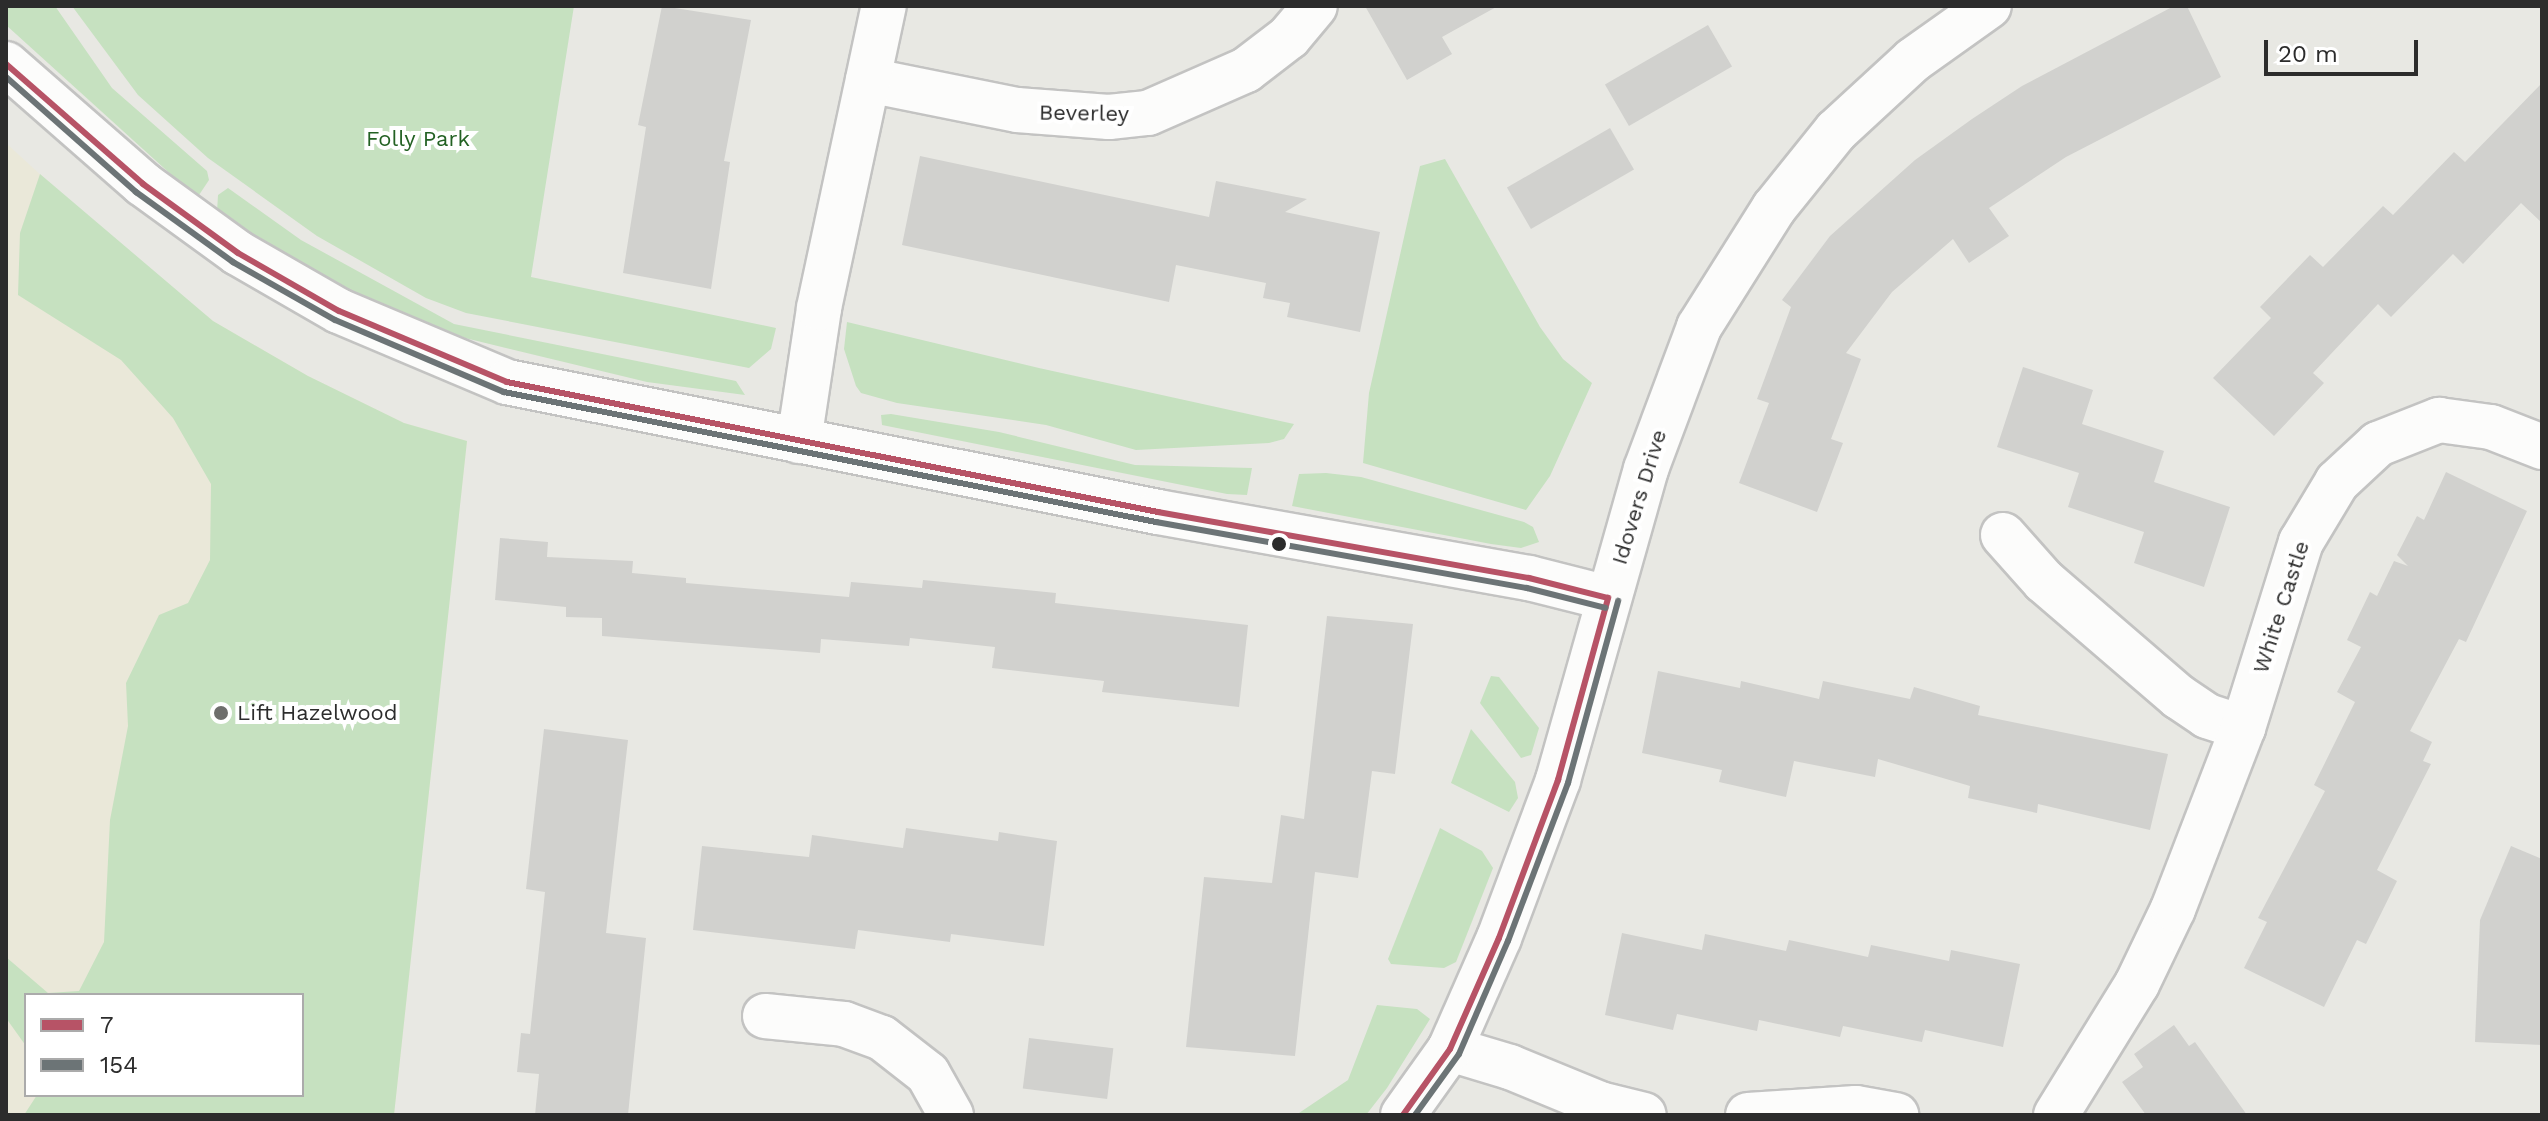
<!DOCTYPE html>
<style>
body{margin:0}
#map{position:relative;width:2548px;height:1121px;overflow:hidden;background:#e8e8e3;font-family:"Work Sans",sans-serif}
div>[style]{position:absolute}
.education>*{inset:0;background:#eae8d9}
.green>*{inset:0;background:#c6e1c0}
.building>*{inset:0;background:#d1d1ce;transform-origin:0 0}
.roads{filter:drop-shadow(2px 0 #c3c3c2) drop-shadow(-2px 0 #c3c3c2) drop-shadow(0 2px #c3c3c2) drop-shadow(0 -2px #c3c3c2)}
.street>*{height:44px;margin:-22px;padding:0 22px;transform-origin:22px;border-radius:22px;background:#fcfcfb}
.bus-1>*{height:6px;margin:-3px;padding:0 3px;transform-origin:3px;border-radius:3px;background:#b75366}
.bus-2>*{height:6px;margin:-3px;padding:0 3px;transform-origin:3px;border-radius:3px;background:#6c7476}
.dots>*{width:22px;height:22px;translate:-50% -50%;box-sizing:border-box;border:4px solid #fff;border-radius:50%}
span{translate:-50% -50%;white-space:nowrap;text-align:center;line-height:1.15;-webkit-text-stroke:8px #fff;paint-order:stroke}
.street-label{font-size:22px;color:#2c2c2c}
.park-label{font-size:22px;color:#236123}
.poi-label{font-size:22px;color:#2c2c2c}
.left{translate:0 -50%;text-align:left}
.frame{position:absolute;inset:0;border:8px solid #2c2c2c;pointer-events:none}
.legend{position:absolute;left:24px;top:993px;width:280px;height:104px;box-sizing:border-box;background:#fff;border:2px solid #ababab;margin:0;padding:10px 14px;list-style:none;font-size:24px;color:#2c2c2c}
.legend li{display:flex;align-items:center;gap:16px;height:40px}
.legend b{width:40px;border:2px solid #ababab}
.scale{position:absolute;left:2264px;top:40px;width:154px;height:36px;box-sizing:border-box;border:4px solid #2c2c2c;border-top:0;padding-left:10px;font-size:24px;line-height:28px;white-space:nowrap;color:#2c2c2c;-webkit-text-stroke:6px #fff;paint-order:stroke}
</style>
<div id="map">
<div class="education">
<i style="clip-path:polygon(evenodd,6px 143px,106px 235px,213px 321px,308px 376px,404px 423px,467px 441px,394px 1115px,6px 1115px,6px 143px,26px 995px,302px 995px,302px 1095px,26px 1095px,26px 995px)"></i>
</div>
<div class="green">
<i style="clip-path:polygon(6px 6px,55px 6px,112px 88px,207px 171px,209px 180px,197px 198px,6px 25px)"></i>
<i style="clip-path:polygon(72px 6px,574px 6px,531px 277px,776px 328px,771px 349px,749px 368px,466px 313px,426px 298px,317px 236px,208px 158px,138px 95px)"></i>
<i style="clip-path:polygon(1445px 159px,1540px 327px,1563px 359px,1592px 383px,1550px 476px,1526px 510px,1363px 463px,1369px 393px,1420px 166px)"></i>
<i style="clip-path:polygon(40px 174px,213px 321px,308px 376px,404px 423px,467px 441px,394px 1115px,24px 1115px,37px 1095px,302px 1095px,302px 995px,26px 995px,26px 1046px,6px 1018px,6px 957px,48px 993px,79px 991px,104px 942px,110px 820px,128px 726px,126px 683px,159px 615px,188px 603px,210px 560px,211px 484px,173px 418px,121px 360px,18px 295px,20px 233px)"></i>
<i style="clip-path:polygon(228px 188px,301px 240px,454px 324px,736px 381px,745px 395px,647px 382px,465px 338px,342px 287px,270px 249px,217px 212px,218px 195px)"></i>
<i style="clip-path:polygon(847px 322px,1039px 368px,1294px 424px,1284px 439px,1269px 443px,1136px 450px,1046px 425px,897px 403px,861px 393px,856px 386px,844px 349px)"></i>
<i style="clip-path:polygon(891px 414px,999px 432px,1135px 465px,1252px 468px,1247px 495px,1227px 494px,882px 425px,881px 415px)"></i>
<i style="clip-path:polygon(1326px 473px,1361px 477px,1524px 522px,1533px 527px,1539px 542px,1521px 548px,1491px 544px,1292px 506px,1299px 474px)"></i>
<i style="clip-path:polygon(1491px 676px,1499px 677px,1539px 728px,1531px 755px,1521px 758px,1480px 703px)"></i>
<i style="clip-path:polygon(1471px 729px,1515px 782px,1518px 798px,1509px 812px,1451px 783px)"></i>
<i style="clip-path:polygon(1440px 828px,1482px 851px,1493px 868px,1456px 962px,1444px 968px,1391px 964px,1388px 959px)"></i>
<i style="clip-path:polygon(1377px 1005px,1417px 1009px,1430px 1019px,1387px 1088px,1366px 1115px,1296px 1115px,1348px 1080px)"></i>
</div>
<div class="building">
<i style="clip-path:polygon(662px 6px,751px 20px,724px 161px,730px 162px,711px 289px,623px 273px,646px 127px,638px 125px)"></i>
<i style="clip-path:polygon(1365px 6px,1498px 6px,1442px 37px,1452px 54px,1407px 80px)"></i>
<i style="clip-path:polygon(2174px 6px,2187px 6px,2221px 77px,2066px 157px,1989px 208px,2009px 236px,1969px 263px,1953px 239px,1892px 292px,1846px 353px,1861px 359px,1831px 439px,1843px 443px,1817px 512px,1739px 483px,1769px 403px,1757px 399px,1791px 307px,1782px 300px,1830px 236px,1915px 160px,1972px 119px,2022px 86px)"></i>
<i style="left:1708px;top:25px;width:48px;height:119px;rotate:60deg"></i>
<i style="clip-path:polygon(2542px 83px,2542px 223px,2521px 203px,2463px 264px,2453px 254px,2391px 317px,2378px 304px,2313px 373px,2324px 383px,2274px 436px,2213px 378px,2271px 318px,2260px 307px,2310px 255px,2323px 267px,2383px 206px,2393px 215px,2454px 152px,2465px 162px)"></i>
<i style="left:1610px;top:128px;width:48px;height:119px;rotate:60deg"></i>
<i style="clip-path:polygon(920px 156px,1209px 217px,1216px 181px,1307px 199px,1285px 212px,1380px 232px,1360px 332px,1287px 317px,1290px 303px,1263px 298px,1266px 283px,1176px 265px,1169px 302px,902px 245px)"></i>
<i style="clip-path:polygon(2023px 367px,2093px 390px,2082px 424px,2164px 451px,2154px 482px,2230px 507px,2204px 587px,2134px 563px,2144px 532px,2068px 507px,2079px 473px,1997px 447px)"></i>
<i style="clip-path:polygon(2446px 472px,2527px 511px,2466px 642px,2459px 639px,2410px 731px,2432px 742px,2423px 761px,2431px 764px,2377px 870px,2397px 881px,2366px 944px,2357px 940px,2324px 1007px,2244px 968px,2267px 922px,2258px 918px,2325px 791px,2314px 785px,2355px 702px,2337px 692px,2361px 647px,2347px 640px,2370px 592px,2377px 596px,2394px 561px,2408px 566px,2397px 555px,2417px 516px,2424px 520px)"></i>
<i style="clip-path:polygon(500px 538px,548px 542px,547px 557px,633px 561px,632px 573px,686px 578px,686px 583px,849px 597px,851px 582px,922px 588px,923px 580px,1056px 593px,1055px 603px,1248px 625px,1239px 707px,1102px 692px,1104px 681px,992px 668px,995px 647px,910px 638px,909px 646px,821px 639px,820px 653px,602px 636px,602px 618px,566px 617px,566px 607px,495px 600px)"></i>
<i style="clip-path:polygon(1327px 616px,1413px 624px,1395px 774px,1372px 771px,1358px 878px,1315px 872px,1295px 1056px,1186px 1047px,1204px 877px,1272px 883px,1281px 815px,1304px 819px)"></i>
<i style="clip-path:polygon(1658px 671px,1740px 688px,1741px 681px,1819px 699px,1823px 681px,1910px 699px,1914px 687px,1980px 706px,1978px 715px,2168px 754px,2150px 830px,2038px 804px,2037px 813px,1968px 798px,1970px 786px,1878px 759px,1875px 777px,1794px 761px,1786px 797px,1719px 782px,1722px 770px,1642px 753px)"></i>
<i style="clip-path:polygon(544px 729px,628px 740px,606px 933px,646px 938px,628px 1115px,535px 1115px,539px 1074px,517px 1072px,521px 1033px,530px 1034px,545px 892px,526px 889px)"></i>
<i style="clip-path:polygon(906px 828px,998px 841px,999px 832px,1057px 841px,1044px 946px,951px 934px,950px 942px,858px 930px,855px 949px,693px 930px,702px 846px,809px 857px,812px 835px,903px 848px)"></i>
<i style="clip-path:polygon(2511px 846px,2542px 859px,2542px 1045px,2475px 1042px,2480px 920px)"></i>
<i style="clip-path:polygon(1622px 933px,1702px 950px,1705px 934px,1786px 951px,1789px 940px,1868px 957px,1871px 945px,1949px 961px,1951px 950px,2020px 964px,2003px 1047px,1925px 1030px,1922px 1042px,1843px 1026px,1840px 1037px,1759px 1020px,1757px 1031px,1677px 1014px,1673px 1030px,1605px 1015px)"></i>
<i style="clip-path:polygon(2174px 1025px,2189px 1046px,2195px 1042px,2247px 1115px,2146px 1115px,2122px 1082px,2143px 1067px,2134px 1054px)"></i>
<i style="left:1029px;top:1038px;width:85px;height:51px;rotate:7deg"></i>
</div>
<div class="roads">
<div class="street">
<i style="left:6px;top:64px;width:182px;rotate:41.2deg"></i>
<i style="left:143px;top:184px;width:117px;rotate:36deg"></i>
<i style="left:238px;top:253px;width:116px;rotate:29.9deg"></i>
<i style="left:339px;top:311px;width:182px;rotate:22.9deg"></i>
<i style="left:507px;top:382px;width:664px;rotate:11.29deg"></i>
<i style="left:1158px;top:512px;width:377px;rotate:10.1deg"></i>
<i style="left:1529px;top:578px;width:81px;rotate:14.2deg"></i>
<i style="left:868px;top:80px;width:152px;rotate:11.4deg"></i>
<i style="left:1017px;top:110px;width:92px;rotate:4.4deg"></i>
<i style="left:1109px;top:117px;width:39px;rotate:-6deg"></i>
<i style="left:1148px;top:113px;width:107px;rotate:-23.7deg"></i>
<i style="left:1246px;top:70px;width:54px;rotate:-37.5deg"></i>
<i style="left:1289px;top:37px;width:40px;rotate:-50deg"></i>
<i style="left:799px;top:441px;width:134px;rotate:-81.4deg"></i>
<i style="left:819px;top:308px;width:309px;rotate:-77.9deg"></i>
<i style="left:2003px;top:535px;width:62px;rotate:48.3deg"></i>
<i style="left:2044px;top:581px;width:178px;rotate:40.7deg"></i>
<i style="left:2179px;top:697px;width:34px;rotate:34deg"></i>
<i style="left:2207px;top:716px;width:38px;rotate:18deg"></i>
<i style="left:765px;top:1016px;width:79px;rotate:5.8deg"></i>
<i style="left:844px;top:1024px;width:40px;rotate:20.2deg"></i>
<i style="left:882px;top:1038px;width:58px;rotate:38deg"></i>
<i style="left:928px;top:1074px;width:47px;rotate:60.7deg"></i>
<i style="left:1450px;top:1049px;width:63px;rotate:16.7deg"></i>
<i style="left:1510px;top:1067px;width:97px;rotate:22.3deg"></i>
<i style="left:1600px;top:1104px;width:45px;rotate:14deg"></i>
<i style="left:1403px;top:1115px;width:81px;rotate:-54.5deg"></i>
<i style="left:1450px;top:1049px;width:121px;rotate:-66.2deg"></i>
<i style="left:1499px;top:938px;width:169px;rotate:-69.5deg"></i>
<i style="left:1558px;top:780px;width:323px;rotate:-74.2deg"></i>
<i style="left:1646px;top:469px;width:152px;rotate:-69.5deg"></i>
<i style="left:1699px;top:327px;width:141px;rotate:-57.8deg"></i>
<i style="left:1774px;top:208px;width:99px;rotate:-51.2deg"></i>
<i style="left:1836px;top:131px;width:105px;rotate:-42.7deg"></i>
<i style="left:1913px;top:60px;width:93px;rotate:-35.4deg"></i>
<i style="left:1748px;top:1115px;width:108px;rotate:-3.7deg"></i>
<i style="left:1856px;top:1108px;width:41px;rotate:9.9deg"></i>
<i style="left:2056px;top:1115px;width:154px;rotate:-58.3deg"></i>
<i style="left:2137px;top:984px;width:83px;rotate:-64.4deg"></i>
<i style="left:2173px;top:909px;width:194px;rotate:-68.9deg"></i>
<i style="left:2243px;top:728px;width:195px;rotate:-72.7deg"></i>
<i style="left:2301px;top:542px;width:70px;rotate:-59deg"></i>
<i style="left:2337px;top:482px;width:56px;rotate:-42.8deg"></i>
<i style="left:2378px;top:444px;width:66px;rotate:-21.5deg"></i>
<i style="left:2439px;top:420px;width:52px;rotate:7.7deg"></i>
<i style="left:2491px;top:427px;width:55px;rotate:21.4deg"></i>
</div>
</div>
<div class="bus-1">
<i style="left:6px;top:64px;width:182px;rotate:41.2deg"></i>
<i style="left:143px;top:184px;width:117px;rotate:36deg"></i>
<i style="left:238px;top:253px;width:116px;rotate:29.9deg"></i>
<i style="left:339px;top:311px;width:182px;rotate:22.9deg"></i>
<i style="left:507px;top:382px;width:664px;rotate:11.29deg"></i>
<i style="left:1158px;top:512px;width:377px;rotate:10.1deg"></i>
<i style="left:1529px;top:578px;width:81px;rotate:14.2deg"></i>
<i style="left:1403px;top:1115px;width:81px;rotate:-54.5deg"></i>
<i style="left:1450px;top:1049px;width:121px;rotate:-66.2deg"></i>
<i style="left:1499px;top:938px;width:169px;rotate:-69.5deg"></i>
<i style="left:1558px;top:780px;width:189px;rotate:-74.6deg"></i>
</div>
<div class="bus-2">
<i style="left:6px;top:77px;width:174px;rotate:41.5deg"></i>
<i style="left:136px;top:192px;width:120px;rotate:35.8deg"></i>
<i style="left:233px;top:262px;width:117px;rotate:29.6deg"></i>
<i style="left:335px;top:320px;width:184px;rotate:23.1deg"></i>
<i style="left:504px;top:392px;width:665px;rotate:11.28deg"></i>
<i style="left:1156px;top:522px;width:377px;rotate:10.1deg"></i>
<i style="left:1527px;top:588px;width:81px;rotate:14.2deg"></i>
<i style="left:1415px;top:1115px;width:75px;rotate:-54.2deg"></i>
<i style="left:1459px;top:1054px;width:123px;rotate:-66.6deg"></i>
<i style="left:1508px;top:941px;width:169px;rotate:-69.2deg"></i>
<i style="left:1568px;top:783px;width:189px;rotate:-74.6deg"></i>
</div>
<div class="dots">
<i style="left:1279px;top:544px;background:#2c2c2c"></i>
<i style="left:221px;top:713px;background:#6e6e6c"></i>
</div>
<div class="street-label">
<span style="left:1084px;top:113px;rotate:1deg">Beverley</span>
<span style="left:1639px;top:497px;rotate:-73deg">Idovers Drive</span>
<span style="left:2281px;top:607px;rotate:-72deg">White Castle</span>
</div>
<div class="park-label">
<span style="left:418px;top:139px">Folly Park</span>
</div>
<div class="poi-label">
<span class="left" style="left:237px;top:713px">Lift Hazelwood</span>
</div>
<div class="frame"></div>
<ul class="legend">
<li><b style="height:10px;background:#b75366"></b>7</li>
<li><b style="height:10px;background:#6c7476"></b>154</li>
</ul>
<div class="scale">20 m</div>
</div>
